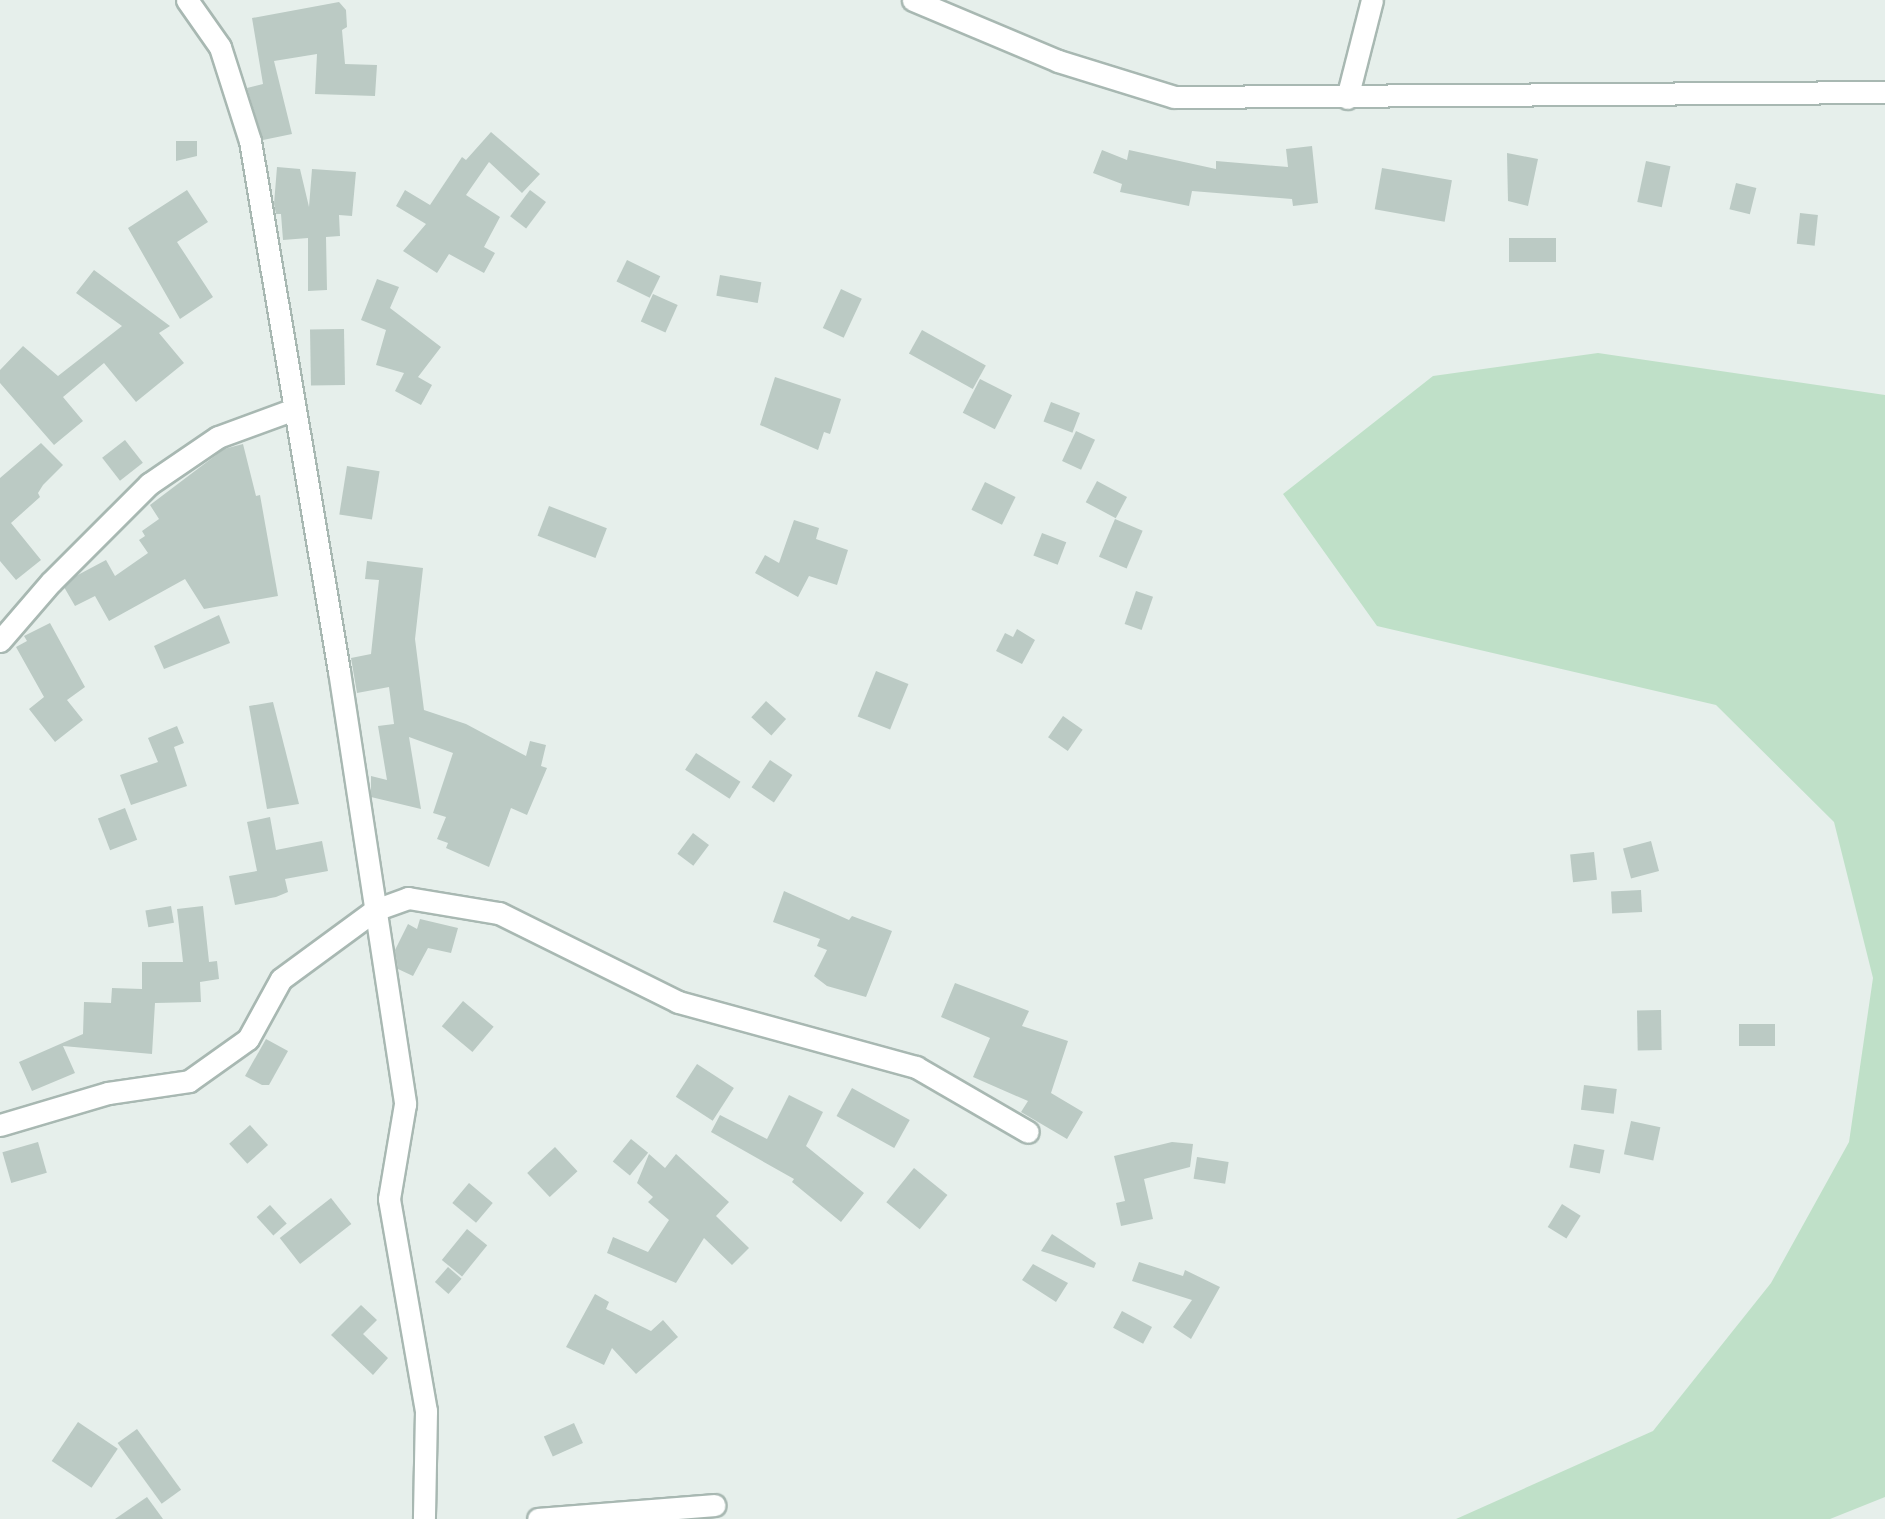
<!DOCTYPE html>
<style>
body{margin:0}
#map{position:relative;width:1885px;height:1519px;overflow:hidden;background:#e6efeb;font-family:"Source Sans 3",sans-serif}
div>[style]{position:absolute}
.green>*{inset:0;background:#bfe0c8}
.building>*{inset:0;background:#bbcac4;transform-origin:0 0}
.roads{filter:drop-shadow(2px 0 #a8b8b2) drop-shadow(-2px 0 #a8b8b2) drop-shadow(0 2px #a8b8b2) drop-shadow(0 -2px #a8b8b2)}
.minor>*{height:21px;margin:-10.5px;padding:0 10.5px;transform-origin:10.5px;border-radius:10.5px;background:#fff}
span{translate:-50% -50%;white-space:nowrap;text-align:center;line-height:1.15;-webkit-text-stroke:6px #f7fbf9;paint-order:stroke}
</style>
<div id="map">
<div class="green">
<i style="clip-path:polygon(1598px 353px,1885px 395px,1885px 1497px,1830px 1519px,1456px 1519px,1653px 1431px,1771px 1283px,1849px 1142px,1873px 978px,1834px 822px,1716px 705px,1377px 626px,1283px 494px,1433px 376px)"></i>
</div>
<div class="building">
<i style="clip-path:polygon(339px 2px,346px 10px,347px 27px,342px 30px,345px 64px,377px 65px,375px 96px,315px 94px,317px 54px,274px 61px,292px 134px,263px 140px,247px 88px,263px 84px,252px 18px)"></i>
<i style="clip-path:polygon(491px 132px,540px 174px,522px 193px,489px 162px,466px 195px,500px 217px,484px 247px,495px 253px,484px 273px,449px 254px,437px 273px,403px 251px,426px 224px,396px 206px,405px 190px,430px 205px,462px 157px,466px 160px)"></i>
<i style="clip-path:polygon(176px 141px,197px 141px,197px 156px,176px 161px)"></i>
<i style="clip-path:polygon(1312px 146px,1318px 203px,1293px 206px,1292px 199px,1192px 191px,1189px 206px,1120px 192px,1122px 184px,1093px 173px,1102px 150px,1127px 160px,1129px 150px,1216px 169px,1216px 161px,1288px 167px,1286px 149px)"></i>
<i style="clip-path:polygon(1507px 153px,1538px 159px,1528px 206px,1508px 201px)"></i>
<i style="left:1646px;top:161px;width:25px;height:42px;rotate:12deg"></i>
<i style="clip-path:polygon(277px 167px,300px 169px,309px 207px,312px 169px,356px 172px,352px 216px,339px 215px,340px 236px,326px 237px,327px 290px,308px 291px,308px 238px,283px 240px,281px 214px,276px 214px,274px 204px)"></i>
<i style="left:1382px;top:168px;width:71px;height:42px;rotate:10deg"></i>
<i style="left:1736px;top:183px;width:21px;height:27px;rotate:14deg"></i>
<i style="clip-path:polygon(187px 190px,208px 222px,177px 242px,213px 297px,180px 319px,128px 228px)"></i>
<i style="left:530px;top:190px;width:20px;height:33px;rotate:37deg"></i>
<i style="left:1800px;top:213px;width:18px;height:31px;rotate:6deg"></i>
<i style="left:1556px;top:238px;width:24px;height:47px;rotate:90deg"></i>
<i style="left:627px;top:260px;width:37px;height:24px;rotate:26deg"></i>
<i style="clip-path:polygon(94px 270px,170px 326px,159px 333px,184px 363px,136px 402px,104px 363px,63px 397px,83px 421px,54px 445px,0 383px,0 370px,23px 346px,58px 376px,122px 326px,76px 293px)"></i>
<i style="left:720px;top:275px;width:42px;height:21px;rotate:10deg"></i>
<i style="clip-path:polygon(377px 279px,399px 287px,390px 308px,441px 347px,418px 377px,432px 385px,421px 405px,395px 391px,404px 373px,376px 365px,386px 330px,361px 320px)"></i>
<i style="left:841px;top:289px;width:23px;height:43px;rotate:25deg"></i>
<i style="left:653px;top:294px;width:27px;height:30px;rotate:24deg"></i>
<i style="left:344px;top:329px;width:56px;height:34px;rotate:89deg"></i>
<i style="left:922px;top:330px;width:73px;height:27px;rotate:29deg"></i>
<i style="clip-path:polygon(775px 377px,841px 399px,830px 434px,824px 432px,818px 450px,760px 425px)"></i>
<i style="left:980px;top:379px;width:36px;height:38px;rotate:27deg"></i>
<i style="left:1051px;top:402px;width:31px;height:21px;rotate:21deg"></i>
<i style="left:1076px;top:431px;width:21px;height:33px;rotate:25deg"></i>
<i style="left:125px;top:440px;width:29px;height:29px;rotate:52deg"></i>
<i style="clip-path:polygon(41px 443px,63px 465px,43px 485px,38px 493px,40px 497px,11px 523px,41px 560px,16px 580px,0 561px,0 478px)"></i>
<i style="clip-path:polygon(243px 444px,256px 496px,260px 495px,278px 596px,204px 609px,185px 579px,109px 621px,95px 596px,75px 606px,64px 587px,74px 577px,106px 560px,115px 576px,148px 553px,139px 540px,145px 536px,142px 531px,159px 519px,150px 505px,224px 449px)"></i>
<i style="left:347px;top:466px;width:33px;height:49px;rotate:9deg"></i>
<i style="left:1097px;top:481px;width:34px;height:24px;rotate:28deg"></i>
<i style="left:985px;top:482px;width:34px;height:31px;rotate:26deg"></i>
<i style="left:549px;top:506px;width:62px;height:32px;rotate:21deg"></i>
<i style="left:1115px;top:519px;width:30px;height:41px;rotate:23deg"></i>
<i style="clip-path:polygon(794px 520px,819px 528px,816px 539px,848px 550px,837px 585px,809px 576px,798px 597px,755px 573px,765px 555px,779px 563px)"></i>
<i style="left:1042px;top:533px;width:26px;height:24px;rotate:21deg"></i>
<i style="clip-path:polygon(367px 561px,423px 568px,415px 639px,424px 710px,466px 724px,526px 756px,530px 741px,546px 745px,541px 766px,547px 768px,527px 815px,511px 808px,489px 867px,446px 848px,448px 843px,437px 839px,446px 817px,433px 813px,453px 753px,409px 737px,421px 809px,371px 797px,371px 776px,387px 780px,378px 726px,394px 724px,389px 687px,357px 693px,351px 658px,371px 654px,379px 580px,365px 579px)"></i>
<i style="left:1136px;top:591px;width:18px;height:35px;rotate:19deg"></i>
<i style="clip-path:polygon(219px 615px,230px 643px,164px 669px,154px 646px)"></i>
<i style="clip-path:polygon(50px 623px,85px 687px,67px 700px,83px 720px,55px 742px,29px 709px,44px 697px,16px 647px,27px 641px,24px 636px)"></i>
<i style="clip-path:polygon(1017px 629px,1035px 640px,1022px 664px,996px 651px,1005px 633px,1013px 637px)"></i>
<i style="left:876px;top:671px;width:35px;height:49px;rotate:22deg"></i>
<i style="left:766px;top:701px;width:27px;height:22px;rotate:42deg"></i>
<i style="clip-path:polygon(273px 702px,299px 804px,267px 809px,249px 706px)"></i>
<i style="left:1063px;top:716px;width:24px;height:26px;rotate:35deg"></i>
<i style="clip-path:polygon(177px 726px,184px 743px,174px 747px,187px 786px,131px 805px,120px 775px,158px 762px,148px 738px)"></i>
<i style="left:696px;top:753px;width:53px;height:20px;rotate:33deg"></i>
<i style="left:770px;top:760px;width:27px;height:33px;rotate:34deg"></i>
<i style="left:125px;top:808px;width:34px;height:29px;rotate:69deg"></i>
<i style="clip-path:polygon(270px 817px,276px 850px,322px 841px,328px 871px,285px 879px,288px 892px,276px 897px,235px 905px,229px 876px,257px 871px,247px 822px)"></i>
<i style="left:693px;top:833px;width:20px;height:26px;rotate:37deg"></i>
<i style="left:1651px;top:841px;width:31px;height:29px;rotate:75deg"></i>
<i style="left:1594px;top:852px;width:28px;height:24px;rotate:84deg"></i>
<i style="left:1641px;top:890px;width:22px;height:30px;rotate:87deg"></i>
<i style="clip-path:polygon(784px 891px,849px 920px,852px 916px,892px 931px,866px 997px,827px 986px,814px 976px,827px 950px,817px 946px,820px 939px,773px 922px)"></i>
<i style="left:171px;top:906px;width:17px;height:26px;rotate:80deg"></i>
<i style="clip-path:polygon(203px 906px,209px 962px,217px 961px,219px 979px,200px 982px,201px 1002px,155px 1003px,152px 1054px,63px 1046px,75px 1073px,32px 1091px,19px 1062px,83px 1034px,84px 1002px,111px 1003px,112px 988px,142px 989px,142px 962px,183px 962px,177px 909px)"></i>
<i style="clip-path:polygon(420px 919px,458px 928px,451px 953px,428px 948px,413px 976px,398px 969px,395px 950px,408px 924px,417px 929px)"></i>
<i style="clip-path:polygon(955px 983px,1029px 1011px,1022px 1026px,1068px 1041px,1051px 1093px,1083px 1112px,1067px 1139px,1021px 1112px,1028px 1101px,973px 1077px,990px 1038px,941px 1017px)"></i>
<i style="left:463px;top:1001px;width:40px;height:33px;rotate:40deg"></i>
<i style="left:1661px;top:1010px;width:40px;height:24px;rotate:89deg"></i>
<i style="left:1739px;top:1024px;width:36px;height:22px"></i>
<i style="clip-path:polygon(266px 1039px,288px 1051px,269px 1085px,262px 1085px,245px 1076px)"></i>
<i style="left:697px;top:1064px;width:44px;height:39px;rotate:33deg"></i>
<i style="left:1584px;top:1085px;width:33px;height:25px;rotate:7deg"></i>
<i style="left:852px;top:1088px;width:66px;height:32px;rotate:29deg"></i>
<i style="clip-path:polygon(789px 1095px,823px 1112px,806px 1146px,864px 1193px,841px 1222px,792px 1182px,794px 1179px,711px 1132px,720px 1115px,767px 1139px)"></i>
<i style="left:1631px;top:1121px;width:30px;height:34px;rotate:12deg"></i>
<i style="left:250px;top:1125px;width:27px;height:28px;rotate:48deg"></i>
<i style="left:631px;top:1139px;width:22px;height:29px;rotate:39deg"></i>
<i style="left:38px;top:1142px;width:32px;height:37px;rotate:74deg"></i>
<i style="clip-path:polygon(1172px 1142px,1193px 1144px,1190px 1167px,1144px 1179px,1153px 1219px,1121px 1226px,1116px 1203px,1125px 1201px,1114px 1156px)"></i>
<i style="left:1574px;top:1144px;width:31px;height:24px;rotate:11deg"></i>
<i style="left:555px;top:1147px;width:33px;height:38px;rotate:47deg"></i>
<i style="clip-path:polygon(649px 1154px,665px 1168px,676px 1154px,729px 1202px,716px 1216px,749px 1248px,732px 1265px,704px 1238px,676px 1283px,607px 1253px,613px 1237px,648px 1252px,669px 1220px,648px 1202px,653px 1197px,637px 1183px)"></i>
<i style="left:1197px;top:1157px;width:32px;height:22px;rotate:9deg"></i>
<i style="left:914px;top:1168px;width:43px;height:44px;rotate:39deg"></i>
<i style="left:469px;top:1183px;width:31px;height:26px;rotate:40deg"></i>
<i style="left:331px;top:1198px;width:33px;height:65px;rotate:52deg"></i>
<i style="left:1562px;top:1204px;width:22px;height:27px;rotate:32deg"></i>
<i style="left:270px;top:1205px;width:25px;height:18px;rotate:48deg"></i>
<i style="left:467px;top:1229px;width:26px;height:40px;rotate:39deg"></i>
<i style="clip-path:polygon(1052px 1234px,1096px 1263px,1094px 1268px,1041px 1251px)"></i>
<i style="clip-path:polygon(1139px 1262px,1183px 1276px,1185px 1270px,1220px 1287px,1191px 1339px,1173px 1327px,1192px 1300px,1132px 1281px)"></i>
<i style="clip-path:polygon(1033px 1264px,1068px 1283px,1056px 1302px,1022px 1280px)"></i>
<i style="left:448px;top:1267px;width:18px;height:20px;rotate:41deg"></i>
<i style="clip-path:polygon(595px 1294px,609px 1302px,606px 1309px,651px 1331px,663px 1320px,678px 1337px,636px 1374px,612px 1348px,604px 1365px,566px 1347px)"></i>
<i style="clip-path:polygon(361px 1305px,377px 1320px,363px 1334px,388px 1358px,373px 1375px,331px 1335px)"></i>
<i style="left:1122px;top:1311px;width:34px;height:19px;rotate:28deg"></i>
<i style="left:78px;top:1422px;width:48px;height:47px;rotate:34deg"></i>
<i style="left:574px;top:1423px;width:22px;height:33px;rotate:66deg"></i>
<i style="left:137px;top:1429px;width:75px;height:24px;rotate:54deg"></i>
<i style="clip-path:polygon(147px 1497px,163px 1519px,115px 1519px)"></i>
</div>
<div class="roads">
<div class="minor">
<i style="left:187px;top:0;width:57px;rotate:54.9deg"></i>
<i style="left:220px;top:47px;width:99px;rotate:72.3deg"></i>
<i style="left:250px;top:141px;width:537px;rotate:80.47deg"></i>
<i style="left:339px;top:671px;width:438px;rotate:81.3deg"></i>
<i style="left:405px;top:1104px;width:96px;rotate:99.6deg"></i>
<i style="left:389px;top:1199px;width:215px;rotate:80.1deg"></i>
<i style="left:426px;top:1411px;width:108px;rotate:91.1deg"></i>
<i style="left:913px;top:0;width:157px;rotate:22.8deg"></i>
<i style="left:1058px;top:61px;width:121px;rotate:17.2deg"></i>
<i style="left:1174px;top:97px;width:711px;rotate:-0.4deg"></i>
<i style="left:1347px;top:98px;width:101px;rotate:-75.7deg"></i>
<i style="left:0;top:641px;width:78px;rotate:-49.2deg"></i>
<i style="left:51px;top:582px;width:139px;rotate:-45deg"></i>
<i style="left:149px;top:484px;width:83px;rotate:-34.3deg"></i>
<i style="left:218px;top:437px;width:81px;rotate:-20.2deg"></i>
<i style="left:0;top:1125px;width:113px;rotate:-16.5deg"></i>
<i style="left:108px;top:1093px;width:82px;rotate:-8.4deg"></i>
<i style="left:189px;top:1081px;width:72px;rotate:-35.4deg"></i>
<i style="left:248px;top:1039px;width:68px;rotate:-61.2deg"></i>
<i style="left:281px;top:979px;width:117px;rotate:-36.3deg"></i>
<i style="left:375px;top:910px;width:35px;rotate:-20deg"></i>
<i style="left:408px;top:898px;width:92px;rotate:9.4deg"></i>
<i style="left:499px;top:913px;width:200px;rotate:26.4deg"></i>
<i style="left:678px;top:1002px;width:247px;rotate:15.3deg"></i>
<i style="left:916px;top:1067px;width:129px;rotate:30.1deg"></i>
<i style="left:538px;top:1519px;width:177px;rotate:-4.5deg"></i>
</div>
</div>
</div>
